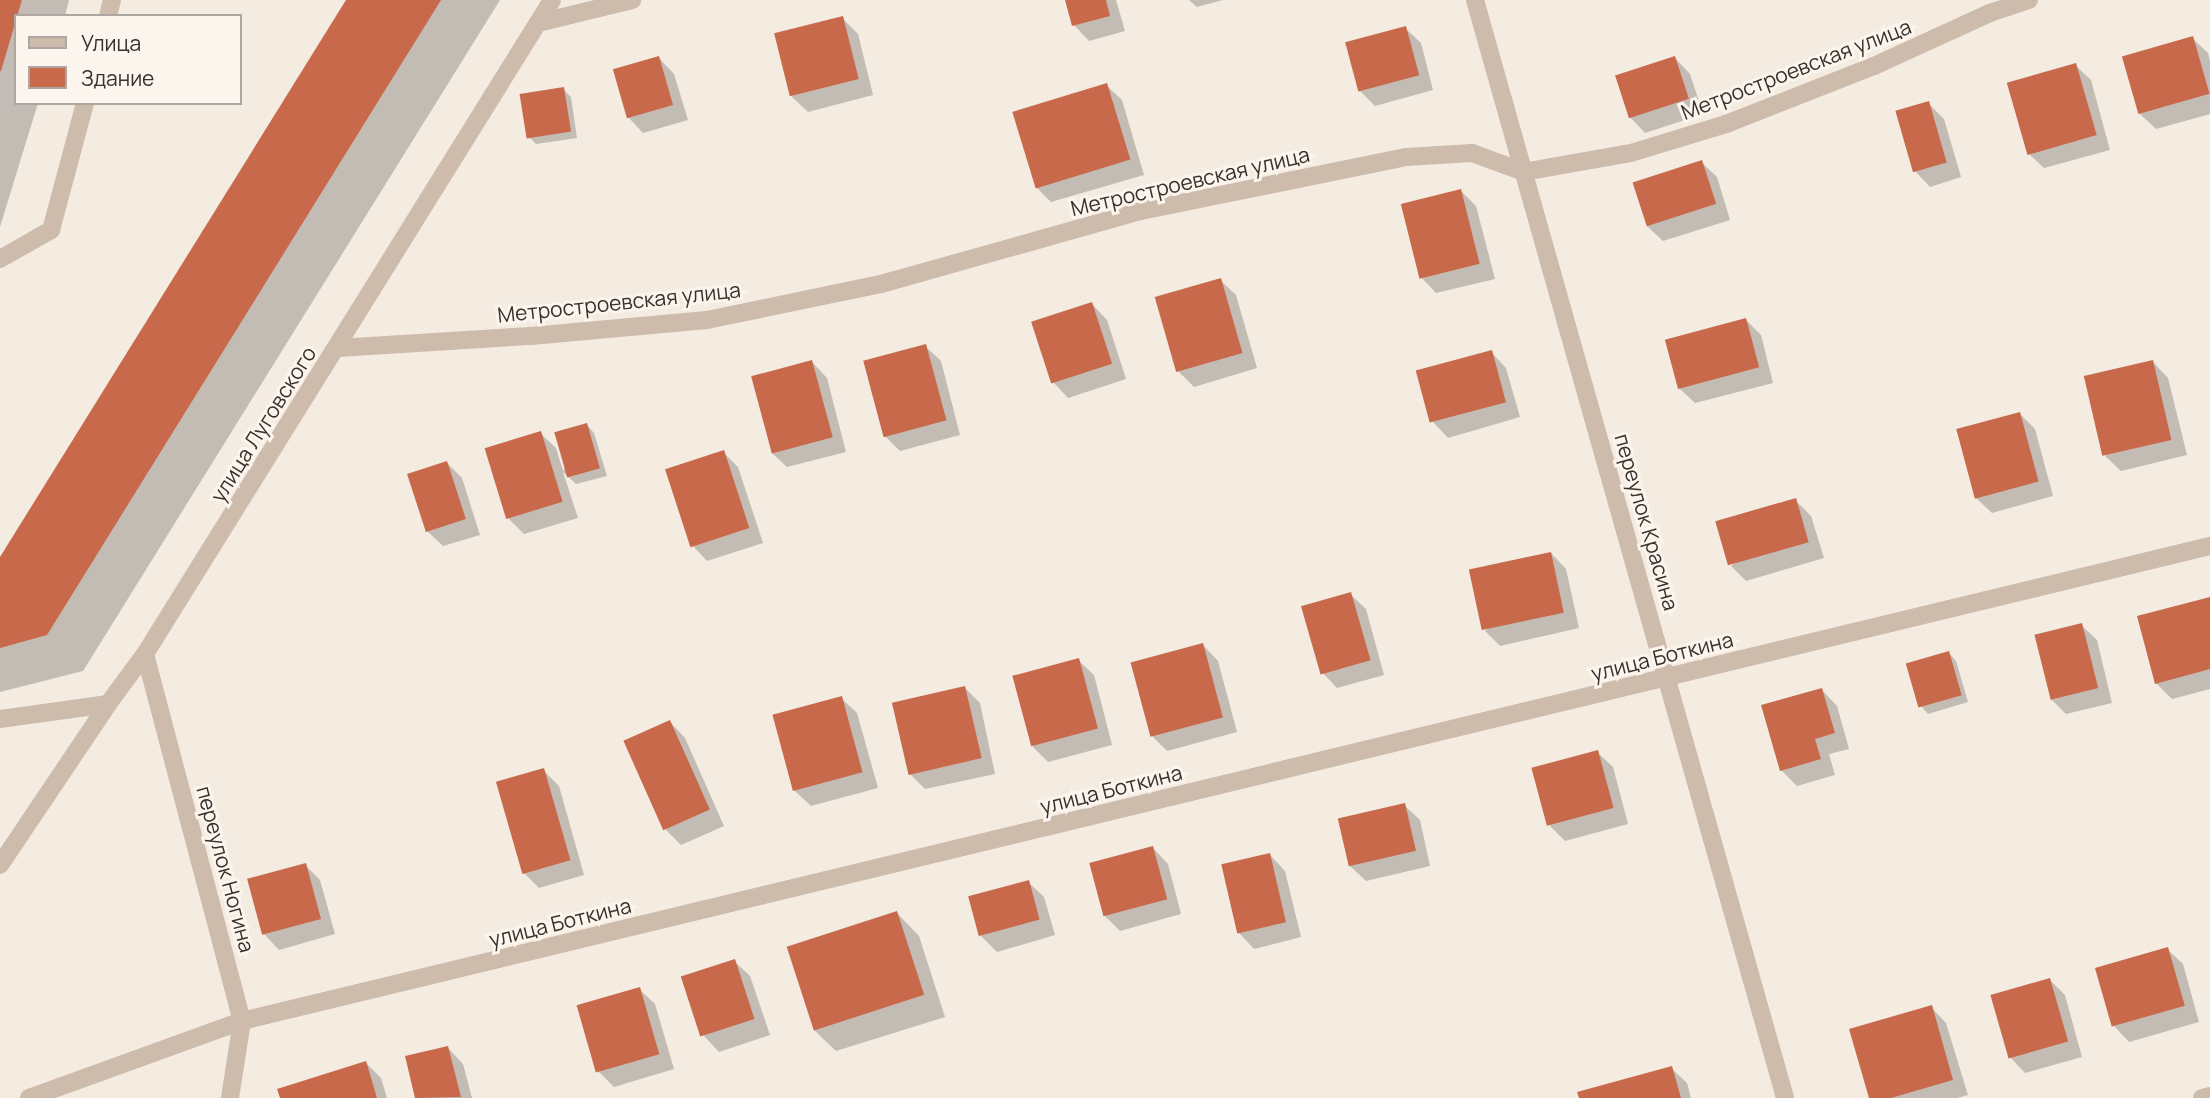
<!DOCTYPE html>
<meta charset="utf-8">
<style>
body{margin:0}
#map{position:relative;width:2210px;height:1098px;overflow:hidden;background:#f4ebe1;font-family:Manrope,sans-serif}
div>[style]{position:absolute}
.shadow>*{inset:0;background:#0003}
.building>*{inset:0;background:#c8694b;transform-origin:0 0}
.service>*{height:18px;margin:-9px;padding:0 9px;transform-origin:9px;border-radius:9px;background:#cdbbac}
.minor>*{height:18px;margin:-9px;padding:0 9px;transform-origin:9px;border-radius:9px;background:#cdbbac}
span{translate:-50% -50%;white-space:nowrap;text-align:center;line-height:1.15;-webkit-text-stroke:6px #fbf5ee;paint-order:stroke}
.street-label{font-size:21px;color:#3b302b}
.legend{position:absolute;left:14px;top:14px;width:228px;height:91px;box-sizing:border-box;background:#fbf5ee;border:2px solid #aea6a0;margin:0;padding:9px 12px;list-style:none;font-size:21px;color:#3b302b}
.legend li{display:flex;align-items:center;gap:14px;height:35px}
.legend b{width:35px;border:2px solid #aea6a0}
</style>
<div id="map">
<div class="shadow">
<i style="clip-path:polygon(0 0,69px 0,65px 16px,16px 16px,16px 103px,38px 103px,0 227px)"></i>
<i style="clip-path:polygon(348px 0,500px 0,83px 671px,0 692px,0 560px)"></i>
<i style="clip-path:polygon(1067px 0,1116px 0,1125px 31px,1089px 41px,1074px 25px)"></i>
<i style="clip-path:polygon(1189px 0,1223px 0,1197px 7px)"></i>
<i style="clip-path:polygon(842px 18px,858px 34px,873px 95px,808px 112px,792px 97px)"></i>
<i style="clip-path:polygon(1405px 28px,1421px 43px,1433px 90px,1375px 106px,1360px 91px)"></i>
<i style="clip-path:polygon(2192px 38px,2208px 53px,2210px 61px,2210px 114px,2156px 129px,2140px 114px)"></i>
<i style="clip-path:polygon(659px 58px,674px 74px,688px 120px,643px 133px,628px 117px)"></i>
<i style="clip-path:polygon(1675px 58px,1690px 74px,1703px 114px,1645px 133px,1630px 117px)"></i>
<i style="clip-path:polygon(2075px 65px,2091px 80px,2110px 150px,2044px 168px,2028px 153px)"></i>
<i style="clip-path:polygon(1106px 85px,1122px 100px,1144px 175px,1051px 202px,1036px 187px)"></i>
<i style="clip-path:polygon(563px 89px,571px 97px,577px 138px,536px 144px,529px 137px)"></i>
<i style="clip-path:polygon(1928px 103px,1944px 119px,1961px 177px,1930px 187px,1915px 171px)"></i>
<i style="clip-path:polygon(1701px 162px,1717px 177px,1730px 220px,1663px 241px,1647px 226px)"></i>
<i style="clip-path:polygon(1461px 191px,1476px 206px,1495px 279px,1436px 293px,1421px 277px)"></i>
<i style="clip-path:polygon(1220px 280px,1236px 295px,1257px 368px,1194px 387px,1178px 371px)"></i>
<i style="clip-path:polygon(1092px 304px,1107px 320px,1126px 379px,1068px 398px,1053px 382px)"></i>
<i style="clip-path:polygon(1746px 320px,1761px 335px,1773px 383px,1695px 403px,1679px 388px)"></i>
<i style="clip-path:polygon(925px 346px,941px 361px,960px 435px,900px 451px,885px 436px,866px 362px)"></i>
<i style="clip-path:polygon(1491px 352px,1506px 368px,1520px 417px,1448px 438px,1433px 422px)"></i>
<i style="clip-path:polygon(812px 362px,827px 378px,846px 452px,787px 467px,771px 452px)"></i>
<i style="clip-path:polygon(2153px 362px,2168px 378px,2187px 455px,2121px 471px,2105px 456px)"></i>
<i style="clip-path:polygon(2020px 414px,2035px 429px,2053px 496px,1992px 513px,1976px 498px)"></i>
<i style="clip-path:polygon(587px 425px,594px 433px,607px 476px,576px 484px,563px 472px,578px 518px,524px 534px,509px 519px,540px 433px,556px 448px,563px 471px)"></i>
<i style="clip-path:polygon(723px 452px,738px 467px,763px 543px,707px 561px,692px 545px)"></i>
<i style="clip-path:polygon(447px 463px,462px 478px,480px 535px,443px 546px,427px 531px)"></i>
<i style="clip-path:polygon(1795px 500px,1811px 516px,1824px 558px,1746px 581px,1731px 566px)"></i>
<i style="clip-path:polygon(1551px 553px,1566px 569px,1579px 628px,1500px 646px,1485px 631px)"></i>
<i style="clip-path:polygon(1350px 594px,1366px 609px,1384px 675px,1337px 688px,1322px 672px)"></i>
<i style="clip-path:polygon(2210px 599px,2210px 689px,2172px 699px,2156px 683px)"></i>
<i style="clip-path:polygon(2081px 625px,2097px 640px,2112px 703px,2066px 714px,2051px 699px)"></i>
<i style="clip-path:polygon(1203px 645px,1218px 661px,1237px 732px,1167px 751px,1152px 736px)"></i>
<i style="clip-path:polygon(1949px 653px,1956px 661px,1968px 702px,1928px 714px,1921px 706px)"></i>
<i style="clip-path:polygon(1078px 660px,1094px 675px,1112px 745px,1048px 762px,1033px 747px)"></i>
<i style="clip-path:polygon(965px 688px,980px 703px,995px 774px,925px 789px,909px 773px)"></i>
<i style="clip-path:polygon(1822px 690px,1837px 706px,1849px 749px,1829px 754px,1835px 775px,1797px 786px,1781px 770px)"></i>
<i style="clip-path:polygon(841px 698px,857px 713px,878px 788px,811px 806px,795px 791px)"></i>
<i style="clip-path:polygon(670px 722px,685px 738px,724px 826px,681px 845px,666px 830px)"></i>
<i style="clip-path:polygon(1597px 752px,1613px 767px,1628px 824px,1565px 841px,1550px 826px)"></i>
<i style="clip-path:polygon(543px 770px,559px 786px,584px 875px,539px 888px,524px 873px)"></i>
<i style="clip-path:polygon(1404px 805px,1420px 820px,1430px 866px,1366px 881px,1350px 866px)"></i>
<i style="clip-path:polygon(1153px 848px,1168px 864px,1181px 914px,1120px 931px,1104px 915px)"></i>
<i style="clip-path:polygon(1270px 855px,1285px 871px,1301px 937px,1254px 949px,1239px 933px)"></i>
<i style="clip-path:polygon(305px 865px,320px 880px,335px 934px,279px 950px,264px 934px)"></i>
<i style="clip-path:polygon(1028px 882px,1044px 897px,1055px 935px,997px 952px,981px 936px)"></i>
<i style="clip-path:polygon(897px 913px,919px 936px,945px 1017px,836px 1051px,813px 1029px)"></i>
<i style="clip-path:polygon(2167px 949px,2183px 964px,2199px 1022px,2129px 1042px,2114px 1026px)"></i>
<i style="clip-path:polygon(734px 961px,750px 976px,770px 1035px,719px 1052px,704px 1036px,684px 978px)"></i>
<i style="clip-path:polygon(2049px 979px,2065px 995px,2082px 1057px,2025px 1073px,2010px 1057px)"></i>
<i style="clip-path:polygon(639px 989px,655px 1004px,674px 1069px,614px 1087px,598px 1071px)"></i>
<i style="clip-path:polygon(1931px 1007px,1946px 1023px,1968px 1095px,1957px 1098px,1871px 1098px)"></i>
<i style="clip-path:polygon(448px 1048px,463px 1064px,472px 1098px,417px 1098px,407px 1058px)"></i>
<i style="clip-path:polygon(366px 1063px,381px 1078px,387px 1098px,281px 1098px)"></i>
<i style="clip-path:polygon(1671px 1068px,1687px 1083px,1691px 1098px,1580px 1098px)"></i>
</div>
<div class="building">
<i style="clip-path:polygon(0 0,22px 0,1px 71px,0 71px)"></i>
<i style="clip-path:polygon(346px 0,441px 0,47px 635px,0 648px,0 557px)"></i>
<i style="clip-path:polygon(1065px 0,1106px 0,1110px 16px,1072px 26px)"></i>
<i style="left:843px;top:16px;width:65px;height:71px;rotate:76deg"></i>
<i style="left:1406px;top:26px;width:51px;height:63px;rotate:75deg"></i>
<i style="left:2193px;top:36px;width:60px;height:74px;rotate:74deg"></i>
<i style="left:659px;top:56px;width:51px;height:48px;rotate:74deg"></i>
<i style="left:1675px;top:56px;width:45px;height:63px;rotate:72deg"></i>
<i style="left:2076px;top:63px;width:75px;height:72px;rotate:74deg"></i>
<i style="left:1107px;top:83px;width:80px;height:99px;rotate:73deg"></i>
<i style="left:564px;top:87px;width:45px;height:45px;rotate:81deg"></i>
<i style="left:1929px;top:101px;width:64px;height:35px;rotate:74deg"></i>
<i style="left:1702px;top:160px;width:46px;height:73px;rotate:72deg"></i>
<i style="left:1461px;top:189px;width:77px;height:62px;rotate:76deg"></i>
<i style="left:1221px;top:278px;width:78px;height:69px;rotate:74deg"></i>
<i style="left:1092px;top:302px;width:65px;height:64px;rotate:72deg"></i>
<i style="left:1746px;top:318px;width:51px;height:84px;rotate:75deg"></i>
<i style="left:926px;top:344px;width:79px;height:65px;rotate:75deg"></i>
<i style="left:1492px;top:350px;width:54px;height:79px;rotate:75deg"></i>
<i style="left:812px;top:360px;width:80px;height:63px;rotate:75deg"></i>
<i style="left:2153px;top:360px;width:82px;height:71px;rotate:77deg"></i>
<i style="left:2020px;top:412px;width:72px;height:66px;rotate:75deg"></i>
<i style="left:587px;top:423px;width:47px;height:34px;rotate:74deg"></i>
<i style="left:541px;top:431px;width:74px;height:59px;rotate:73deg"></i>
<i style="left:724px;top:450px;width:82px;height:62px;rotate:72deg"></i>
<i style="left:447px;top:461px;width:61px;height:42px;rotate:72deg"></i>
<i style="left:1796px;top:498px;width:46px;height:84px;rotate:74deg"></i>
<i style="left:1551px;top:552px;width:62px;height:84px;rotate:78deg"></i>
<i style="left:1351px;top:592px;width:71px;height:52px;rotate:74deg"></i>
<i style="clip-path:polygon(2210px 597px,2210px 669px,2155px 684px,2137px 616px)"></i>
<i style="left:2082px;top:623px;width:67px;height:49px;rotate:76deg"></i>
<i style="left:1203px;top:643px;width:77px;height:75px;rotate:75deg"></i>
<i style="left:1949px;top:651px;width:46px;height:45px;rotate:74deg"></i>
<i style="left:1079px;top:658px;width:73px;height:69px;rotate:75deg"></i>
<i style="left:965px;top:686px;width:74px;height:75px;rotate:77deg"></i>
<i style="clip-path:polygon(1822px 688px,1835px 733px,1815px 739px,1821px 759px,1780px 771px,1761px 705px)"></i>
<i style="left:842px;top:696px;width:79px;height:72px;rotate:75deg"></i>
<i style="left:670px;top:720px;width:98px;height:51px;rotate:66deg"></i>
<i style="left:1598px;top:750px;width:60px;height:69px;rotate:75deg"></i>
<i style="left:544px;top:768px;width:96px;height:50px;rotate:74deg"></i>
<i style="left:1405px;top:803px;width:49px;height:69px;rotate:77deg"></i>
<i style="left:1153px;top:846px;width:55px;height:66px;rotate:75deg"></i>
<i style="left:1270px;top:853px;width:71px;height:50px;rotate:77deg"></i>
<i style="left:306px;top:863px;width:58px;height:61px;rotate:75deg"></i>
<i style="left:1029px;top:880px;width:41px;height:63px;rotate:75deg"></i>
<i style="left:897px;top:911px;width:88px;height:116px;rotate:72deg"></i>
<i style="left:2168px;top:947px;width:61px;height:76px;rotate:74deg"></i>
<i style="left:735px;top:959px;width:63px;height:57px;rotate:72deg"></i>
<i style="left:2050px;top:978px;width:66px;height:62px;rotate:74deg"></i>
<i style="left:640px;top:987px;width:70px;height:66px;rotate:74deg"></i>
<i style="clip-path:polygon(1932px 1005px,1953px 1080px,1891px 1098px,1869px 1098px,1849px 1029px)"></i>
<i style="clip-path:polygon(448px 1046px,461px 1097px,415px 1098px,405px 1056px)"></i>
<i style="clip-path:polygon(366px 1061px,377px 1098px,280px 1098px,277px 1089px)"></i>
<i style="clip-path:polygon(1672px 1066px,1681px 1098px,1579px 1098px,1577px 1092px)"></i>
</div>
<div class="service">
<i style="left:108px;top:16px;width:16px;rotate:-76deg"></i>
<i style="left:0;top:259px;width:59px;rotate:-29.6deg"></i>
<i style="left:51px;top:230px;width:131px;rotate:-75deg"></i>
</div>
<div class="minor">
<i style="left:1475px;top:0;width:1141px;rotate:74.23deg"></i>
<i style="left:538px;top:23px;width:97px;rotate:-13.7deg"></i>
<i style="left:338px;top:348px;width:193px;rotate:-3.6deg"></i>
<i style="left:531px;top:336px;width:177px;rotate:-5.2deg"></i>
<i style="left:707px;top:320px;width:178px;rotate:-11.7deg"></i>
<i style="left:881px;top:284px;width:270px;rotate:-15.7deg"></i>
<i style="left:1141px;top:211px;width:270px;rotate:-11.5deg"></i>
<i style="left:1406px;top:157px;width:66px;rotate:-3.5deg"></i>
<i style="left:1472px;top:153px;width:55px;rotate:20.1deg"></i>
<i style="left:1524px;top:172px;width:109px;rotate:-10.1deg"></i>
<i style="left:1631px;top:153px;width:99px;rotate:-17deg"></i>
<i style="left:1726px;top:124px;width:159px;rotate:-21.4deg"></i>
<i style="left:1874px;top:66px;width:128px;rotate:-24.6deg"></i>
<i style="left:1990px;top:13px;width:41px;rotate:-18.4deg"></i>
<i style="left:145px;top:654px;width:380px;rotate:75.2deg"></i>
<i style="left:242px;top:1021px;width:78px;rotate:98.9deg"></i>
<i style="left:0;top:719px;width:109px;rotate:-7.9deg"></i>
<i style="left:0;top:865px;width:194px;rotate:-56.1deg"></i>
<i style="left:108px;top:704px;width:62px;rotate:-53.5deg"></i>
<i style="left:145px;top:654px;width:770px;rotate:-58.1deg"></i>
<i style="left:29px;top:1098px;width:226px;rotate:-19.9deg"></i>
<i style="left:242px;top:1021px;width:2025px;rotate:-13.57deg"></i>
<i style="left:2202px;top:1098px;width:8px;rotate:-14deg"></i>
</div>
<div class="street-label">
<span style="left:1796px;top:69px;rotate:-21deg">Метростроевская улица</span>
<span style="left:1190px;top:181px;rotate:-13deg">Метростроевская улица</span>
<span style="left:619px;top:302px;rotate:-6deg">Метростроевская улица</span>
<span style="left:263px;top:424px;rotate:-58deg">улица Луговского</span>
<span style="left:1647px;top:522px;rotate:74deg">переулок Красина</span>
<span style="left:1662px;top:656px;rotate:-14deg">улица Боткина</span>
<span style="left:1111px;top:789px;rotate:-14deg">улица Боткина</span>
<span style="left:226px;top:869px;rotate:75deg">переулок Ногина</span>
<span style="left:560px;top:922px;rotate:-14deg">улица Боткина</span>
</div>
<ul class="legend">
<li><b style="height:9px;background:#cdbbac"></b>Улица</li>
<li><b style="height:19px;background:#c8694b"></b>Здание</li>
</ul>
</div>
